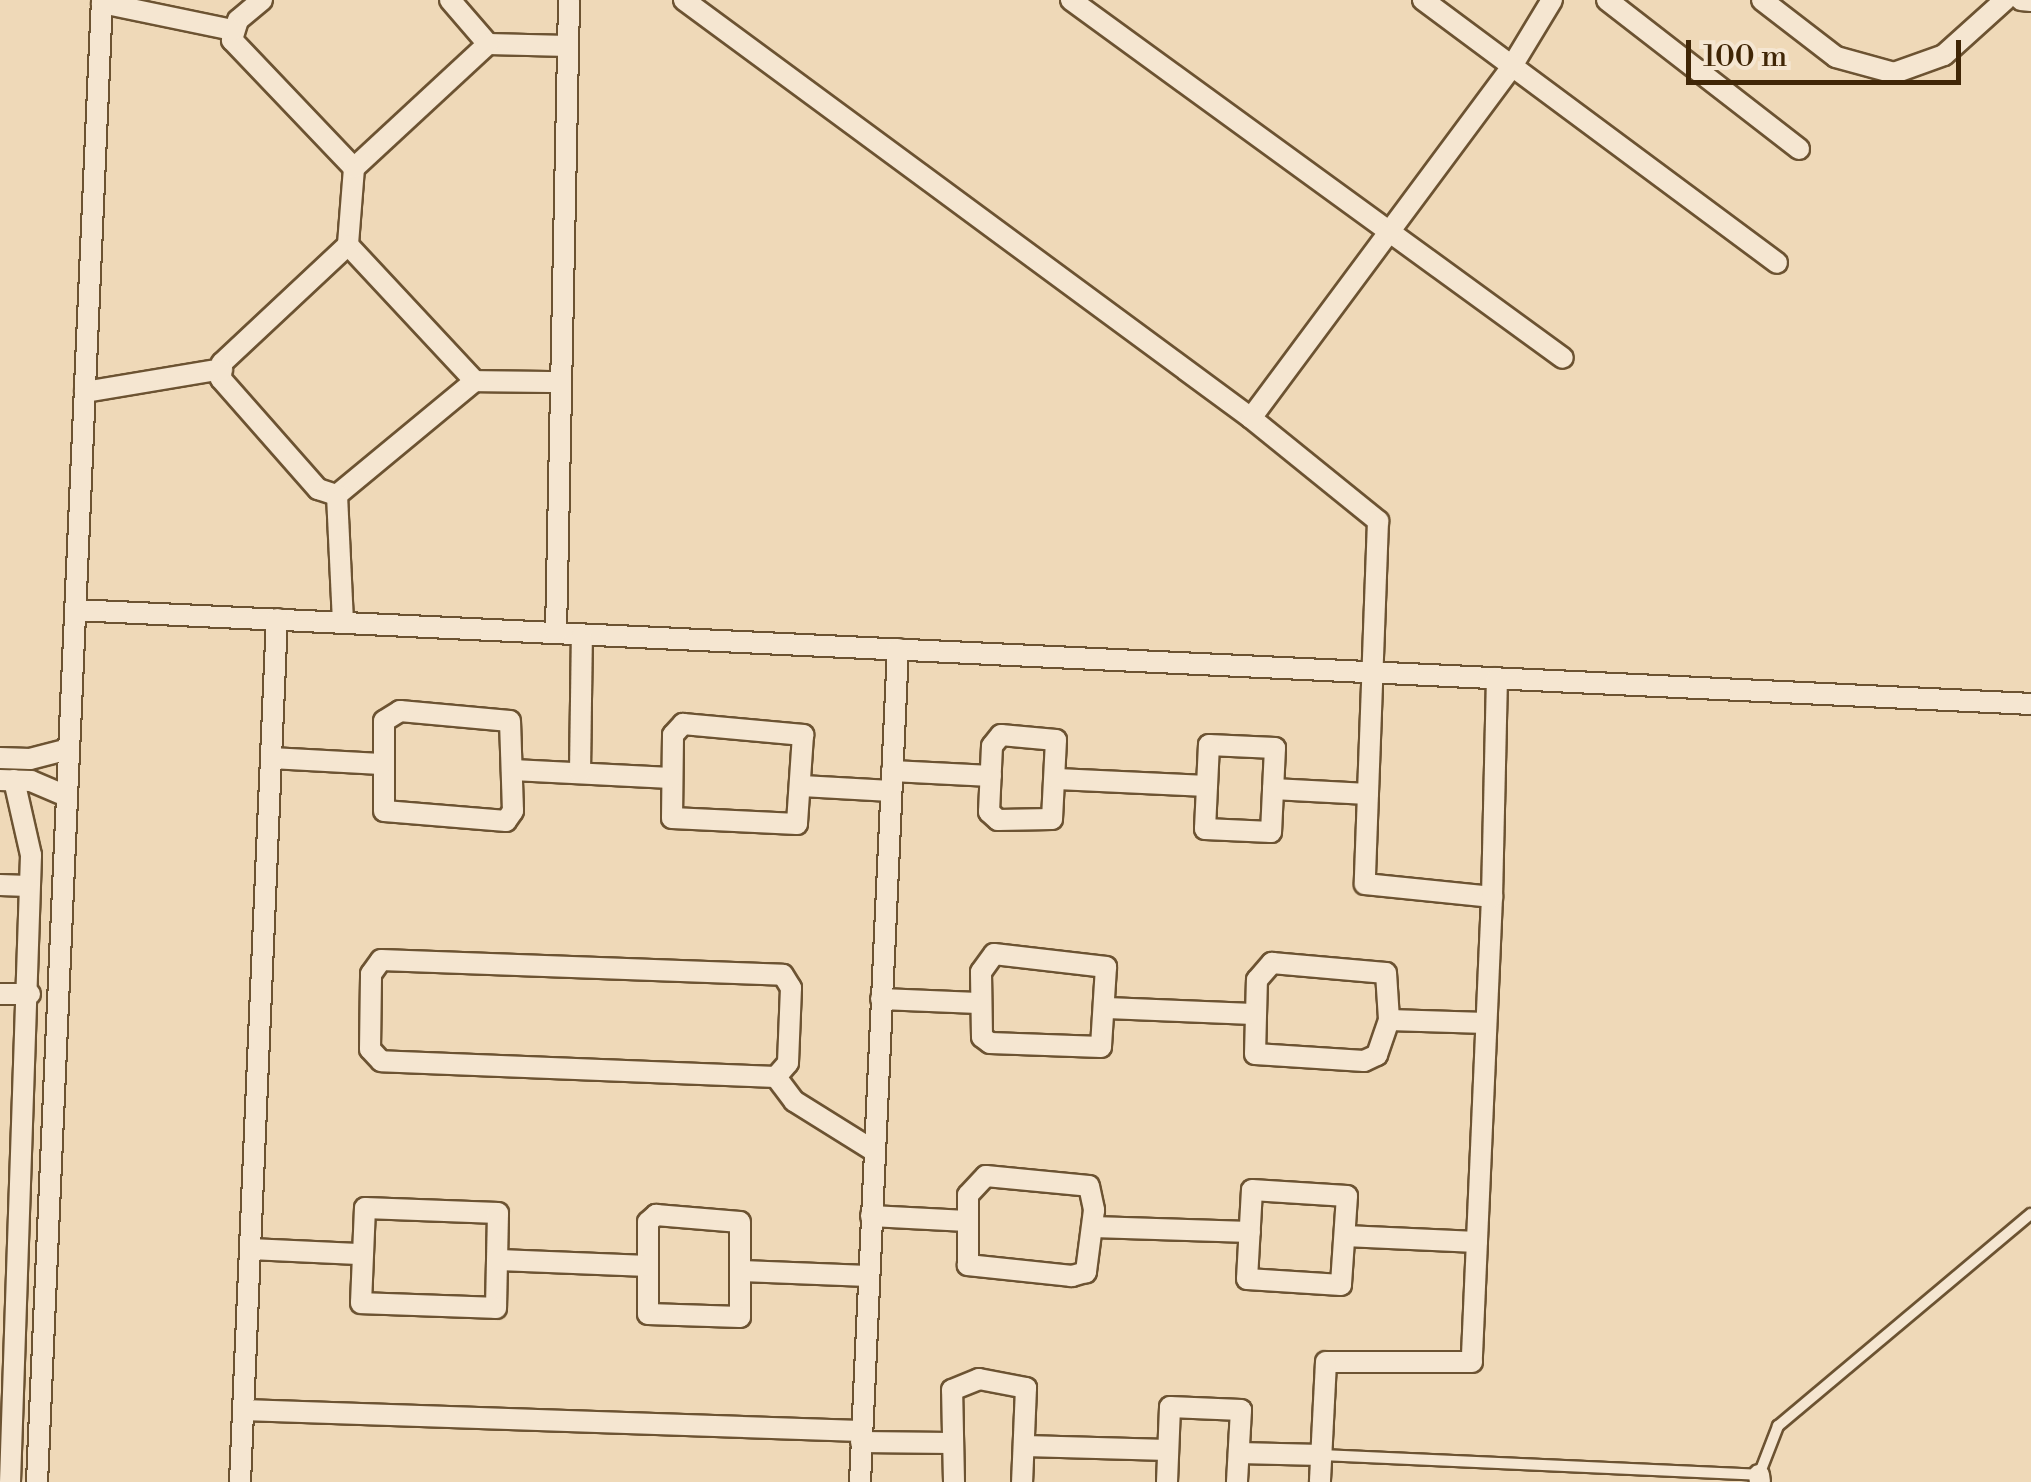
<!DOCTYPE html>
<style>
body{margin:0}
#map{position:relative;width:2031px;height:1482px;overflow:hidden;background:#efd9b8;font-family:"Libre Bodoni",serif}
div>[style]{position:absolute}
.roads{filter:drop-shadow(2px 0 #6c5332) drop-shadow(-2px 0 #6c5332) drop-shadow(0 2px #6c5332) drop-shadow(0 -2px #6c5332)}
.service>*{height:10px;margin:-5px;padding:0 5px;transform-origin:5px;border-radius:5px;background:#f5e6d1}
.minor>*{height:20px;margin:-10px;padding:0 10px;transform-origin:10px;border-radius:10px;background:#f5e6d1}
span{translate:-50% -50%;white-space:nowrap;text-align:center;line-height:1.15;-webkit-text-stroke:8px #f5e6d1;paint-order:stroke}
.scale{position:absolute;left:1686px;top:40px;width:275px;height:45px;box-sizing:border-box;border:5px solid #402606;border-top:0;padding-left:12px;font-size:30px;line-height:35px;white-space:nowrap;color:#402606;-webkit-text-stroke:8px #f5e6d1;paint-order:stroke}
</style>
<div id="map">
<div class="roads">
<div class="service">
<i style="left:1321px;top:1455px;width:438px;rotate:2.6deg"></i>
<i style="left:1759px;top:1475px;width:53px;rotate:-68.8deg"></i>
<i style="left:1778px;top:1426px;width:330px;rotate:-40deg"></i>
</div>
<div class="minor">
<i style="left:262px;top:0;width:31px;rotate:140deg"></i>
<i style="left:238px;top:20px;width:21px;rotate:107deg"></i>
<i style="left:232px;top:40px;width:177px;rotate:46.4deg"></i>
<i style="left:354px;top:168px;width:77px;rotate:94.5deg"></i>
<i style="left:348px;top:245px;width:186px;rotate:47deg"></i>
<i style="left:475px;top:381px;width:86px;rotate:0.7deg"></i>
<i style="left:450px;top:0;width:58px;rotate:49.2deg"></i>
<i style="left:488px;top:44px;width:80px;rotate:1.4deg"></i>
<i style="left:684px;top:0;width:704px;rotate:36.4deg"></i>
<i style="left:1251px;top:418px;width:164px;rotate:39deg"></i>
<i style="left:1378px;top:521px;width:363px;rotate:92.1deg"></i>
<i style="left:1365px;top:884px;width:128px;rotate:5.8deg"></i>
<i style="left:1492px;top:897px;width:465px;rotate:92.5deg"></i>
<i style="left:1472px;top:1362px;width:146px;rotate:180deg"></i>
<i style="left:1326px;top:1362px;width:120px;rotate:92.9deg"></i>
<i style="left:1071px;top:0;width:608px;rotate:36.04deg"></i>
<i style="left:1552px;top:0;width:77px;rotate:121.2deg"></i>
<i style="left:1512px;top:66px;width:330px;rotate:36.6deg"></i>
<i style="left:1607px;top:0;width:243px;rotate:37.8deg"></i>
<i style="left:1762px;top:0;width:93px;rotate:37.6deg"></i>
<i style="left:1836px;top:57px;width:60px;rotate:15.4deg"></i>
<i style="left:1894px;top:73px;width:53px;rotate:-19.8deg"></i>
<i style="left:1944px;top:55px;width:82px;rotate:-42deg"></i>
<i style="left:2021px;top:0;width:10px;rotate:6deg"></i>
<i style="left:102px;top:3px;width:133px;rotate:11.7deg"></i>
<i style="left:354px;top:168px;width:183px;rotate:-42.8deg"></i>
<i style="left:348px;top:245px;width:173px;rotate:136.9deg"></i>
<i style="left:222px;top:363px;width:16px;rotate:94deg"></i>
<i style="left:221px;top:379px;width:147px;rotate:48.6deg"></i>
<i style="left:318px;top:489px;width:20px;rotate:18deg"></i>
<i style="left:337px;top:495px;width:179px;rotate:-39.6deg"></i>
<i style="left:85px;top:392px;width:139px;rotate:-9.5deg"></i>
<i style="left:1251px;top:418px;width:438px;rotate:-53.4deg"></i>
<i style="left:1512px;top:66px;width:111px;rotate:-143.4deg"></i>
<i style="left:337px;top:495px;width:128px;rotate:87.3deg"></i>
<i style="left:75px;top:610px;width:1958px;rotate:2.75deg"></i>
<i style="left:556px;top:633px;width:633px;rotate:-88.82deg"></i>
<i style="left:400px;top:711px;width:110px;rotate:5.2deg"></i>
<i style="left:510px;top:721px;width:90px;rotate:88.1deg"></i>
<i style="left:513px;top:811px;width:12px;rotate:125deg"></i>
<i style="left:506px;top:821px;width:122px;rotate:-175.3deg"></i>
<i style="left:384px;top:811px;width:90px;rotate:-90deg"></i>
<i style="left:384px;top:721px;width:19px;rotate:-32deg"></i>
<i style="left:683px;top:724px;width:121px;rotate:5.2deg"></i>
<i style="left:803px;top:735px;width:89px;rotate:93.9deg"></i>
<i style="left:797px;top:824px;width:125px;rotate:-177.3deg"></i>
<i style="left:672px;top:818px;width:83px;rotate:-89.3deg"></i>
<i style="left:673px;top:735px;width:15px;rotate:-48deg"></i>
<i style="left:1001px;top:735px;width:55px;rotate:5.2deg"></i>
<i style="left:1056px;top:740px;width:79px;rotate:92.9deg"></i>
<i style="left:1052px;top:819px;width:54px;rotate:178.9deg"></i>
<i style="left:998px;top:820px;width:12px;rotate:-138deg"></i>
<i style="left:989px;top:812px;width:66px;rotate:-87.4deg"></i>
<i style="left:992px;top:746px;width:14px;rotate:-51deg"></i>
<i style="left:1209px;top:745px;width:66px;rotate:2.6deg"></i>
<i style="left:1275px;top:748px;width:84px;rotate:92.7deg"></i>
<i style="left:1271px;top:832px;width:66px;rotate:-177.4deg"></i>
<i style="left:1205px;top:829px;width:84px;rotate:-87.3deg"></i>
<i style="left:0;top:758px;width:30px;rotate:2deg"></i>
<i style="left:30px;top:759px;width:40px;rotate:-14.4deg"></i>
<i style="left:271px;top:758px;width:110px;rotate:3.1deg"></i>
<i style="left:513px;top:770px;width:158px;rotate:2.9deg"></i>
<i style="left:892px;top:771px;width:99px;rotate:2.9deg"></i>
<i style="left:580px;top:772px;width:136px;rotate:-89.2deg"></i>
<i style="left:1057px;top:779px;width:150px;rotate:2.7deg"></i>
<i style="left:0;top:780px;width:31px;rotate:2deg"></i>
<i style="left:31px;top:781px;width:39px;rotate:23deg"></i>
<i style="left:802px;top:786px;width:89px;rotate:3.2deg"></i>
<i style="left:1273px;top:789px;width:95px;rotate:3deg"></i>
<i style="left:0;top:885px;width:28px;rotate:2deg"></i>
<i style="left:1492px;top:897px;width:219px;rotate:-88.7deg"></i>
<i style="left:994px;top:954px;width:113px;rotate:6.6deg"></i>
<i style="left:1106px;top:967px;width:80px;rotate:93.6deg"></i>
<i style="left:1101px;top:1047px;width:111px;rotate:-177.9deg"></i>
<i style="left:990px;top:1043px;width:10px;rotate:-143deg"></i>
<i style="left:982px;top:1037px;width:65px;rotate:-90.9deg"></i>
<i style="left:981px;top:972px;width:22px;rotate:-54deg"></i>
<i style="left:381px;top:960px;width:402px;rotate:2.1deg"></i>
<i style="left:783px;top:975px;width:15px;rotate:58deg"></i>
<i style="left:791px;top:988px;width:75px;rotate:92.3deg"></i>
<i style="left:788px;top:1063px;width:18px;rotate:131deg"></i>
<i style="left:776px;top:1077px;width:395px;rotate:-177.7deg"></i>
<i style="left:381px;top:1061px;width:16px;rotate:-133deg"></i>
<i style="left:370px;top:1049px;width:75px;rotate:-89.2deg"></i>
<i style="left:371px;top:974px;width:17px;rotate:-54deg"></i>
<i style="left:1272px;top:963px;width:114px;rotate:5deg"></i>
<i style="left:1386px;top:973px;width:47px;rotate:86.3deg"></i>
<i style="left:1389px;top:1020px;width:37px;rotate:109deg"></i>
<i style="left:1377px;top:1055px;width:14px;rotate:155deg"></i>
<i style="left:1364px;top:1061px;width:109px;rotate:-176.3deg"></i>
<i style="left:1255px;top:1054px;width:74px;rotate:-88.5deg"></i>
<i style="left:1257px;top:980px;width:23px;rotate:-49deg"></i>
<i style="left:0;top:994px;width:30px"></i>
<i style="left:881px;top:999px;width:97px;rotate:2.4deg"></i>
<i style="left:1107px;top:1008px;width:146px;rotate:2.4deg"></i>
<i style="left:1389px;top:1020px;width:97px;rotate:1.8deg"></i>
<i style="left:776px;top:1077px;width:30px;rotate:53deg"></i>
<i style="left:794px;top:1101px;width:94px;rotate:32deg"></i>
<i style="left:986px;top:1176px;width:103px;rotate:5.5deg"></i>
<i style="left:1089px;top:1186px;width:25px;rotate:78deg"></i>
<i style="left:1094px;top:1210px;width:63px;rotate:97.4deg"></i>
<i style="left:1086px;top:1272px;width:15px;rotate:164deg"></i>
<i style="left:1072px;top:1276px;width:105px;rotate:-174deg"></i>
<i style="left:968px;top:1265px;width:70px;rotate:-90deg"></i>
<i style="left:968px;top:1195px;width:26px;rotate:-47deg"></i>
<i style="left:1252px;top:1190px;width:95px;rotate:3.6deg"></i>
<i style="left:1347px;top:1196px;width:89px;rotate:93.9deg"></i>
<i style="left:1341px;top:1285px;width:94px;rotate:-176.3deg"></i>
<i style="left:1247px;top:1279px;width:89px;rotate:-86.8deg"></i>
<i style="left:365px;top:1208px;width:133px;rotate:2.2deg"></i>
<i style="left:498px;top:1213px;width:95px;rotate:91.2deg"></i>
<i style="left:496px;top:1308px;width:135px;rotate:-177.9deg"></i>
<i style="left:361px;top:1303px;width:95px;rotate:-87.6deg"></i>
<i style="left:656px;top:1215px;width:84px;rotate:4.8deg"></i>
<i style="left:740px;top:1222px;width:95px;rotate:90deg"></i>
<i style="left:740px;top:1317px;width:92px;rotate:-178.1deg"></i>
<i style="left:648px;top:1314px;width:92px;rotate:-90deg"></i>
<i style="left:648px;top:1222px;width:11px;rotate:-41deg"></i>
<i style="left:871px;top:1216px;width:96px;rotate:3deg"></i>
<i style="left:1093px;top:1227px;width:157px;rotate:1.8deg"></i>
<i style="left:1345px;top:1236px;width:132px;rotate:2.6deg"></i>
<i style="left:250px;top:1249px;width:108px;rotate:2.7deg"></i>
<i style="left:499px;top:1260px;width:149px;rotate:2.3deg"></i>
<i style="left:742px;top:1271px;width:126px;rotate:2.3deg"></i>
<i style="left:243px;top:1410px;width:618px;rotate:1.95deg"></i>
<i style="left:861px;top:1442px;width:89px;rotate:0.6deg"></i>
<i style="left:1025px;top:1446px;width:143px;rotate:1.6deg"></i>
<i style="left:1239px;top:1453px;width:82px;rotate:1.4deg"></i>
<i style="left:1759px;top:1475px;width:7px;rotate:82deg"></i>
<i style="left:10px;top:1482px;width:627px;rotate:-88.08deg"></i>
<i style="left:31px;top:855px;width:77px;rotate:-102.8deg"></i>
<i style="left:37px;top:1482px;width:1483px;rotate:-87.49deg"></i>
<i style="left:240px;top:1482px;width:864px;rotate:-87.55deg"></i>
<i style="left:860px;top:1482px;width:834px;rotate:-87.39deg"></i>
<i style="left:954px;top:1482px;width:92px;rotate:-91.2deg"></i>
<i style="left:952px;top:1390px;width:29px;rotate:-22deg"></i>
<i style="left:979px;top:1379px;width:48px;rotate:10.8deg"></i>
<i style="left:1026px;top:1388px;width:94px;rotate:92.4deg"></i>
<i style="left:1167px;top:1482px;width:75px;rotate:-87.7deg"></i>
<i style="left:1170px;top:1407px;width:71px;rotate:2.4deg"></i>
<i style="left:1241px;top:1410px;width:72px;rotate:93.2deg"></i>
</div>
</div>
<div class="scale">100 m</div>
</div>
